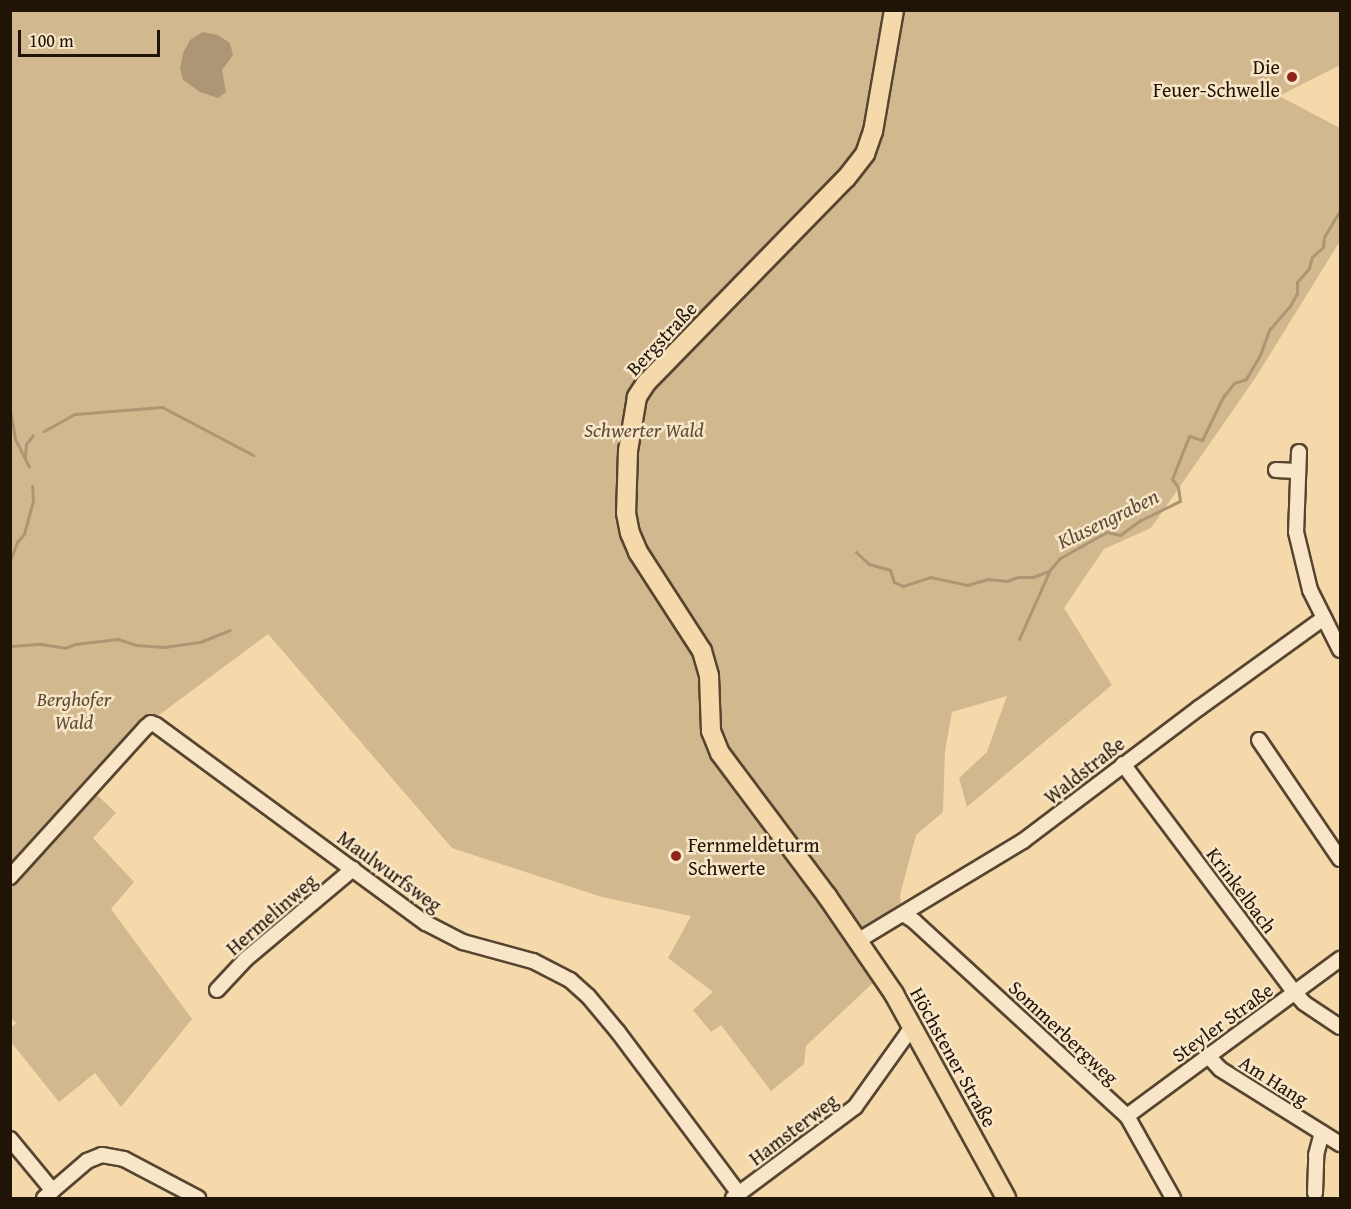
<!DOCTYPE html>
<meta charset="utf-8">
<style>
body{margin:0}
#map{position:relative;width:1351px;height:1209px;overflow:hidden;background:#f6d9aa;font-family:"Gentium Book Plus",serif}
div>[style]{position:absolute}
.green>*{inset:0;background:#d2b88e}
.water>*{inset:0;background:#ad9673}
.stream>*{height:3px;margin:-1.5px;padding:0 1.5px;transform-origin:1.5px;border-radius:1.5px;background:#ad9673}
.roads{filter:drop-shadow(2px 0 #564530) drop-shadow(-2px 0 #564530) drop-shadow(0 2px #564530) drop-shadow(0 -2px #564530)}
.minor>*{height:14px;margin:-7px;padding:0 7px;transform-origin:7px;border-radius:7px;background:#f9e6c8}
.major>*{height:18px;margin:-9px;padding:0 9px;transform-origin:9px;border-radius:9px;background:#f6d9aa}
.dots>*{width:16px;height:16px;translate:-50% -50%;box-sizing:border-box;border:3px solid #f9e6c8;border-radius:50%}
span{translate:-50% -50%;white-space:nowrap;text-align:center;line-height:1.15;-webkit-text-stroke:5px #f9e6c8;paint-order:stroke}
.poi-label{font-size:20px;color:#201407}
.right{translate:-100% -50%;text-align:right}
.left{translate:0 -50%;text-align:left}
.street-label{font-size:20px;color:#201407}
.park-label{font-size:20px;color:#5e4d36;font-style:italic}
.water-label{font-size:21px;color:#5f4e38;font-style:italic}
.frame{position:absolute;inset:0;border:12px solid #201407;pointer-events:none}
.scale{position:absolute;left:18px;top:30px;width:142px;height:27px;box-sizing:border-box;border:3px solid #201407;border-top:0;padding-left:8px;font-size:18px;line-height:21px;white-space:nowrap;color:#201407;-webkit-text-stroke:4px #f9e6c8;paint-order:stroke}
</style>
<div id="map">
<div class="green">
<i style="clip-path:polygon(11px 11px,1340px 11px,1340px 65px,1279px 96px,1340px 128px,1340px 241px,1256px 377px,1151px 528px,1104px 549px,1064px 608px,1112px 685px,967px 807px,959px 778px,987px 752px,1007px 696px,952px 712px,945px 751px,943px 812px,916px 835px,900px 895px,901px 906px,863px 931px,855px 926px,877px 979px,806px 1046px,804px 1064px,771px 1091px,721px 1025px,711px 1032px,693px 1010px,713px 992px,668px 958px,691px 916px,602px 897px,452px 848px,268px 634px,151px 721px,11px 872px)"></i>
<i style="clip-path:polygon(92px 790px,116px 813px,93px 838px,134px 882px,111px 909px,192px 1019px,121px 1107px,95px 1073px,59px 1102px,11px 1042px,10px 1029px,16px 1023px,10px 1017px,11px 880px)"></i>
</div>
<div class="water">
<i style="clip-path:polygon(203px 32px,218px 35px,230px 43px,233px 55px,222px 70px,226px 92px,218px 98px,200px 92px,183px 80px,180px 68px,183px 53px,190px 40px)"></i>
</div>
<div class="stream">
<i style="left:10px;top:410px;width:29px;rotate:80deg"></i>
<i style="left:15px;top:439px;width:31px;rotate:63deg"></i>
<i style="left:44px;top:431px;width:35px;rotate:-29deg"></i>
<i style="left:75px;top:414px;width:87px;rotate:-4.6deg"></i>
<i style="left:162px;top:407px;width:103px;rotate:27.8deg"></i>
<i style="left:25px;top:457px;width:13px;rotate:-86deg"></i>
<i style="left:26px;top:444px;width:11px;rotate:-52deg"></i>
<i style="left:856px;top:552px;width:18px;rotate:43deg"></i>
<i style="left:869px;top:564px;width:22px;rotate:16deg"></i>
<i style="left:890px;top:570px;width:13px;rotate:72deg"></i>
<i style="left:894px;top:582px;width:10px;rotate:24deg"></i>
<i style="left:903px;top:586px;width:28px;rotate:-18deg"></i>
<i style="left:930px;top:577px;width:38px;rotate:12deg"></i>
<i style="left:967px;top:585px;width:22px;rotate:-16deg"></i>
<i style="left:988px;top:579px;width:19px;rotate:6deg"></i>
<i style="left:1007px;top:581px;width:12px;rotate:-20deg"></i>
<i style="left:1018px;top:577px;width:15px"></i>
<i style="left:1033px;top:577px;width:17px;rotate:-21deg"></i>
<i style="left:1049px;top:571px;width:17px;rotate:-50deg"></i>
<i style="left:1060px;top:558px;width:37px;rotate:-29deg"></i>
<i style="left:1092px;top:540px;width:17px;rotate:-28deg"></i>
<i style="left:1107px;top:532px;width:13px;rotate:13deg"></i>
<i style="left:1120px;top:535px;width:26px;rotate:-36deg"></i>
<i style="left:1141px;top:520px;width:43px;rotate:-26deg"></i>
<i style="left:1180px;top:501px;width:14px;rotate:-98deg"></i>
<i style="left:1178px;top:487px;width:10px;rotate:-127deg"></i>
<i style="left:1172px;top:479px;width:46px;rotate:-68.4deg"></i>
<i style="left:1189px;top:436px;width:14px;rotate:17deg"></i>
<i style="left:1202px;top:440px;width:48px;rotate:-64deg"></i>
<i style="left:1223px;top:397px;width:18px;rotate:-52deg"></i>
<i style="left:1234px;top:383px;width:13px;rotate:-18deg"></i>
<i style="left:1246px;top:379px;width:28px;rotate:-60deg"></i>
<i style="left:1260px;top:355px;width:27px;rotate:-70deg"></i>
<i style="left:1269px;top:330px;width:32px;rotate:-49deg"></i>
<i style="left:1290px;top:306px;width:15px;rotate:-62deg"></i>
<i style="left:1297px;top:293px;width:11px;rotate:-90deg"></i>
<i style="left:1297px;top:282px;width:18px;rotate:-49deg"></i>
<i style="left:1309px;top:268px;width:11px;rotate:-75deg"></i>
<i style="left:1312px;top:257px;width:15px;rotate:-42deg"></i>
<i style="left:1323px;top:247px;width:10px;rotate:-84deg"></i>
<i style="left:1324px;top:237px;width:31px;rotate:-59deg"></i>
<i style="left:10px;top:561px;width:20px;rotate:-70deg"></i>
<i style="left:17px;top:542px;width:11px;rotate:-49deg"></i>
<i style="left:24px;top:534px;width:35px;rotate:-75deg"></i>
<i style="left:33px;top:500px;width:14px;rotate:-94deg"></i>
<i style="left:1019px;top:639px;width:73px;rotate:-65.9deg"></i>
<i style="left:10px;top:646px;width:31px;rotate:-4deg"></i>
<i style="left:41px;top:644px;width:24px;rotate:9deg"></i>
<i style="left:65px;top:648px;width:11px;rotate:-22deg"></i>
<i style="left:75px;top:644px;width:43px;rotate:-6.6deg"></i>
<i style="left:118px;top:639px;width:19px;rotate:18deg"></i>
<i style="left:136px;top:645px;width:28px;rotate:4deg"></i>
<i style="left:164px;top:647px;width:36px;rotate:-8deg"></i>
<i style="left:200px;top:642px;width:32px;rotate:-22deg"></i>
</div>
<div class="roads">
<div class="minor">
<i style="left:1299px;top:452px;width:80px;rotate:92.1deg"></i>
<i style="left:1296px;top:532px;width:60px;rotate:76.4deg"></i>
<i style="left:1310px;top:590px;width:67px;rotate:63.4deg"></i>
<i style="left:1276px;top:470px;width:20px;rotate:3deg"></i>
<i style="left:1259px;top:740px;width:144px;rotate:55.8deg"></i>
<i style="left:1123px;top:764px;width:286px;rotate:53.1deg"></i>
<i style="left:1295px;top:993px;width:13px;rotate:48deg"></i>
<i style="left:1304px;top:1003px;width:43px;rotate:33.7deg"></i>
<i style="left:10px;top:877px;width:202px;rotate:-47.8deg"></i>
<i style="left:146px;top:727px;width:6px;rotate:-39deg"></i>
<i style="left:151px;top:723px;width:5px;rotate:22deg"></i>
<i style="left:156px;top:725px;width:335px;rotate:36.3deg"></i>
<i style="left:426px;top:923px;width:42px;rotate:27.2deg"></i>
<i style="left:463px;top:942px;width:73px;rotate:15.2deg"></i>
<i style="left:533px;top:961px;width:42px;rotate:27.2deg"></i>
<i style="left:570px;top:980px;width:24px;rotate:42deg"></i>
<i style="left:588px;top:996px;width:47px;rotate:50.2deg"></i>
<i style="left:618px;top:1032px;width:202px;rotate:53.2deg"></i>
<i style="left:903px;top:914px;width:13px;rotate:32deg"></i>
<i style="left:914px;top:921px;width:289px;rotate:42.5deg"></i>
<i style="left:1127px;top:1116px;width:94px;rotate:60.7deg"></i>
<i style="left:859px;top:940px;width:192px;rotate:-31.1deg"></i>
<i style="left:1023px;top:841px;width:221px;rotate:-37.1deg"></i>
<i style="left:1199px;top:708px;width:154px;rotate:-35.8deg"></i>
<i style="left:217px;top:990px;width:42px;rotate:-46.9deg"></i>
<i style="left:246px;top:959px;width:140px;rotate:-40.1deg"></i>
<i style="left:1209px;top:1057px;width:16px;rotate:47deg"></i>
<i style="left:1220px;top:1069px;width:142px;rotate:32deg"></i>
<i style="left:1127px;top:1116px;width:265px;rotate:-36.4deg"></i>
<i style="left:10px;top:1139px;width:67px;rotate:50.4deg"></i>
<i style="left:1315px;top:1193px;width:38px;rotate:-88deg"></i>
<i style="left:1316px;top:1155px;width:23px;rotate:-75deg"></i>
<i style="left:44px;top:1198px;width:57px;rotate:-40.7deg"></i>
<i style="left:87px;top:1161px;width:16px;rotate:-22deg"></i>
<i style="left:102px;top:1155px;width:22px;rotate:10deg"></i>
<i style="left:124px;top:1159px;width:84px;rotate:27.8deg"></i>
<i style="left:733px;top:1198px;width:152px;rotate:-36.7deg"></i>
<i style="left:855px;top:1107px;width:90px;rotate:-54.5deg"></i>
<i style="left:907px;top:1034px;width:9px;rotate:-32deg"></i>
</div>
<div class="major">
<i style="left:894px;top:10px;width:123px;rotate:99.8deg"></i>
<i style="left:873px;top:131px;width:24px;rotate:109deg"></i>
<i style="left:865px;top:154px;width:31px;rotate:128deg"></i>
<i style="left:846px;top:178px;width:286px;rotate:134.3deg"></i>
<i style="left:646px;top:383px;width:17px;rotate:123deg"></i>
<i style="left:637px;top:397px;width:55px;rotate:99.5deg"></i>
<i style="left:628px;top:451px;width:62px;rotate:91.8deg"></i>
<i style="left:626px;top:513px;width:20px;rotate:79deg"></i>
<i style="left:630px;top:533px;width:21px;rotate:67deg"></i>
<i style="left:638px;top:552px;width:118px;rotate:57.1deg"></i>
<i style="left:702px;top:651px;width:26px;rotate:74deg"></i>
<i style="left:709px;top:676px;width:55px;rotate:87.9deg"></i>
<i style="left:711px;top:731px;width:24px;rotate:68deg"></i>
<i style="left:720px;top:753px;width:179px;rotate:53.2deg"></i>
<i style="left:827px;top:896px;width:119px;rotate:55.6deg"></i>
<i style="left:894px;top:994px;width:233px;rotate:61.2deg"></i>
</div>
</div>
<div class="dots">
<i style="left:1292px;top:77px;background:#8f2418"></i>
<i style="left:676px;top:856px;background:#8f2418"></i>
</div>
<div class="poi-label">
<span class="right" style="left:1280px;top:78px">Die<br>Feuer-Schwelle</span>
<span class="left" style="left:688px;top:856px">Fernmeldeturm<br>Schwerte</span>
</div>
<div class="street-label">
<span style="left:661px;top:338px;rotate:-47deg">Bergstraße</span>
<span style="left:1084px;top:770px;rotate:-38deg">Waldstraße</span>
<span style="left:390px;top:871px;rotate:36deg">Maulwurfsweg</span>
<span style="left:1242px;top:890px;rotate:53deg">Krinkelbach</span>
<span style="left:271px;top:914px;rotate:-41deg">Hermelinweg</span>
<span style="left:1222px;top:1022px;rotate:-36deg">Steyler Straße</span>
<span style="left:1064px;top:1032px;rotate:43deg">Sommerbergweg</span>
<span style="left:954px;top:1057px;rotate:61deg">Höchstener Straße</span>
<span style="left:1274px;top:1080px;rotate:32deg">Am Hang</span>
<span style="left:793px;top:1129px;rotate:-37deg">Hamsterweg</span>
</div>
<div class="park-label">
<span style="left:644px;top:429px">Schwerter Wald</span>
<span style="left:74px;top:710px">Berghofer<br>Wald</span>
</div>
<div class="water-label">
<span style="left:1108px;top:519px;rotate:-26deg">Klusengraben</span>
</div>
<div class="frame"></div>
<div class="scale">100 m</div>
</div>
